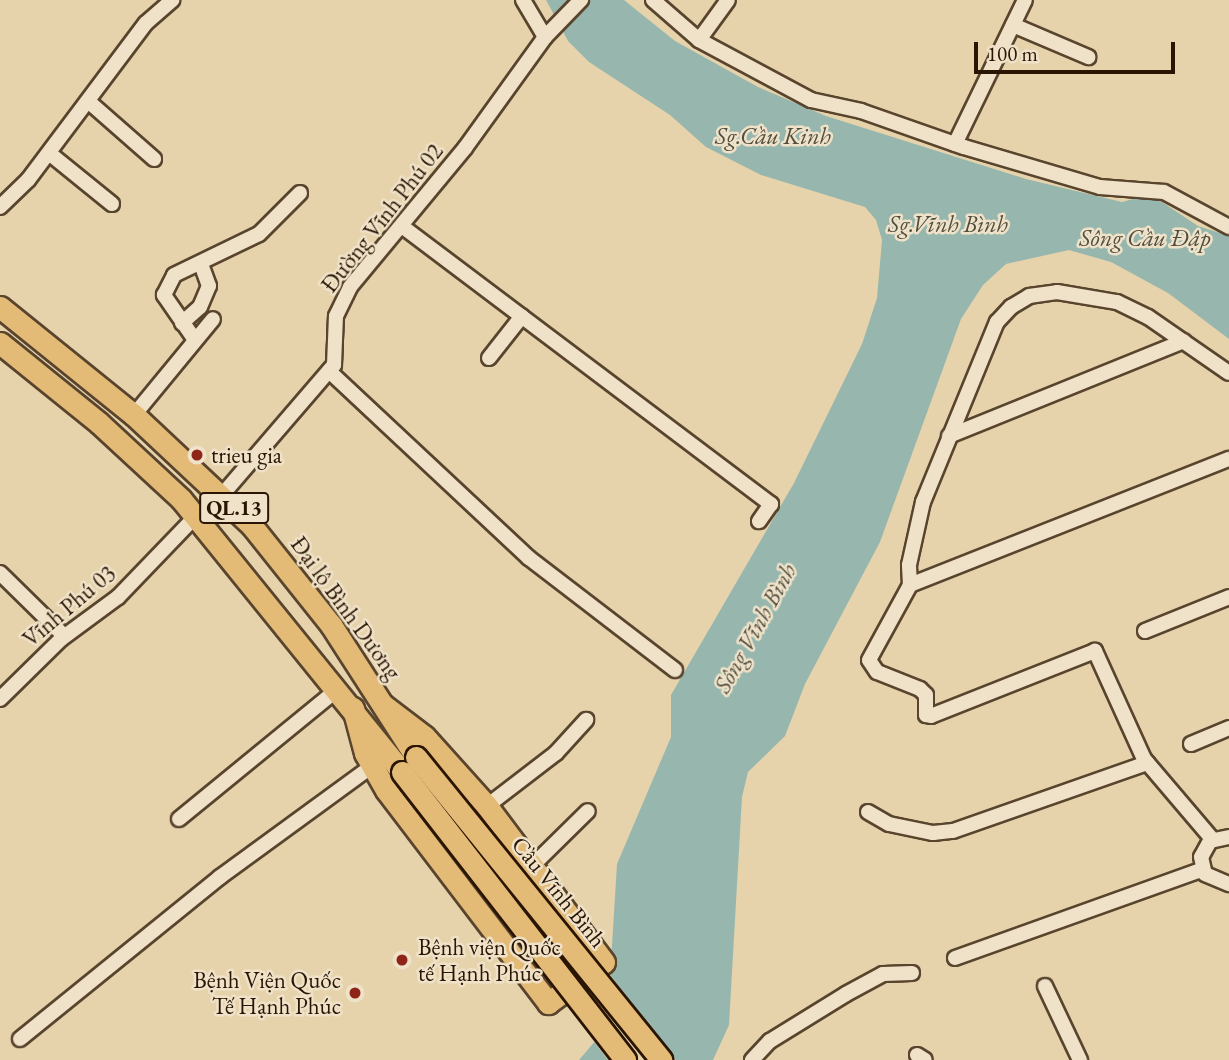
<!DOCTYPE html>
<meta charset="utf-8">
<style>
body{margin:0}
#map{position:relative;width:1229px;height:1060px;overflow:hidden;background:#e6d3ac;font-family:"EB Garamond",serif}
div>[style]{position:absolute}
.water>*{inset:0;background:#97b7ae}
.pier>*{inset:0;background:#e6d3ac}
.roads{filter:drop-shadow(2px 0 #59442d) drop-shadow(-2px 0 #59442d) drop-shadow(0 2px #59442d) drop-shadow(0 -2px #59442d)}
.minor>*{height:14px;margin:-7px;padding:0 7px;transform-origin:7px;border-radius:7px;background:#efe2c9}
.highway>*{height:21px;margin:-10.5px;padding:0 10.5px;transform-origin:10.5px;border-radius:10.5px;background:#e3ba76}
.bridges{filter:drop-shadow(2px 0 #2a1503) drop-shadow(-2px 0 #2a1503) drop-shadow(0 2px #2a1503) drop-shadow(0 -2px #2a1503)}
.highway-bridge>*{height:21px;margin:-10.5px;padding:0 10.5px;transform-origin:10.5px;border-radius:10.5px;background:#e3ba76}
.dots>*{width:19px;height:19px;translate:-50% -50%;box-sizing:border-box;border:4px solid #efe2c9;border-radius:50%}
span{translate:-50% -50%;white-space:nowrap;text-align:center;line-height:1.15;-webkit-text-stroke:5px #efe2c9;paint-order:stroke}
.shield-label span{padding:2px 5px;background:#efe2c9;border:2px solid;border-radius:5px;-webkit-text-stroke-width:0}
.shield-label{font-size:21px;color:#2a1503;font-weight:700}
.street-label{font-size:23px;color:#2a1503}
.poi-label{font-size:23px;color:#2a1503}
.left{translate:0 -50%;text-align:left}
.right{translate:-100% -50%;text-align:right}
.water-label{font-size:24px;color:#504e3f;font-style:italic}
.scale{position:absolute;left:974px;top:42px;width:201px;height:32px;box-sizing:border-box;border:4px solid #2a1503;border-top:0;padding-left:9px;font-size:21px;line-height:24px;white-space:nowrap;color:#2a1503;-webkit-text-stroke:5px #efe2c9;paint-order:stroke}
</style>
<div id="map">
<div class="water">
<i style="clip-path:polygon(546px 0,624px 0,675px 41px,758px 87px,826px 116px,1026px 179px,1122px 202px,1140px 197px,1159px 200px,1198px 226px,1229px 236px,1229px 339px,1168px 293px,1111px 262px,1069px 250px,1006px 264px,983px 285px,961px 319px,880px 542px,805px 684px,785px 736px,748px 772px,742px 797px,729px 1025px,713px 1060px,579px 1060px,596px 1040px,609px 994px,617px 864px,671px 737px,671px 695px,794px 483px,862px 344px,877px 298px,882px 240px,876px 220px,865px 207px,761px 175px,706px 147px,670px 115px,589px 62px,568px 41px)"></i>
</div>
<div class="pier">
<i style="clip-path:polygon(607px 971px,676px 1060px,608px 1060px,592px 1039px,601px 1019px)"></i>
</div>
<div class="roads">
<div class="minor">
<i style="left:523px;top:0;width:43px;rotate:59.3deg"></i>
<i style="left:653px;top:0;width:61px;rotate:41deg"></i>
<i style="left:699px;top:40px;width:127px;rotate:28.2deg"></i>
<i style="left:811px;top:100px;width:51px;rotate:12.4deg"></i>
<i style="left:861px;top:111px;width:109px;rotate:19.3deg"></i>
<i style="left:964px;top:147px;width:142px;rotate:16.4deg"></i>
<i style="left:1100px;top:187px;width:64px;rotate:4.5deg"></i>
<i style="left:1164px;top:192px;width:74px;rotate:28.3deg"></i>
<i style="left:1013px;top:25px;width:82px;rotate:23.1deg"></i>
<i style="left:699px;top:40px;width:49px;rotate:-54.1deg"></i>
<i style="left:88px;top:101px;width:88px;rotate:41.3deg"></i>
<i style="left:955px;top:144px;width:160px;rotate:-64.1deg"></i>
<i style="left:49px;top:153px;width:81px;rotate:39deg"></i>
<i style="left:0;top:207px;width:39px;rotate:-44deg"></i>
<i style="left:28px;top:180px;width:196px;rotate:-53.1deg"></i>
<i style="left:146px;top:23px;width:35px;rotate:-41deg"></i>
<i style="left:403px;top:227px;width:461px;rotate:37deg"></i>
<i style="left:771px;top:504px;width:21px;rotate:125deg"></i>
<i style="left:182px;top:323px;width:24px;rotate:-42deg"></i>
<i style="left:200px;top:307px;width:23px;rotate:-67deg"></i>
<i style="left:209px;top:286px;width:23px;rotate:-110deg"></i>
<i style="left:195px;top:340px;width:55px;rotate:-124.6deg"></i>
<i style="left:164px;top:295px;width:22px;rotate:-63deg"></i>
<i style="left:174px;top:275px;width:94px;rotate:-25.8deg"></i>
<i style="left:259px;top:234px;width:58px;rotate:-45deg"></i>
<i style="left:489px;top:358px;width:53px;rotate:-51.8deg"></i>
<i style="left:329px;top:371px;width:274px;rotate:43.1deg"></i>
<i style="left:529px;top:558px;width:184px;rotate:37.5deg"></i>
<i style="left:134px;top:415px;width:124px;rotate:-50.5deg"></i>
<i style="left:949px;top:436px;width:253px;rotate:-22deg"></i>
<i style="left:222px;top:495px;width:172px;rotate:-49.3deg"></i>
<i style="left:334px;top:365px;width:49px;rotate:-87.7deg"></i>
<i style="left:336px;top:316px;width:32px;rotate:-64deg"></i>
<i style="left:350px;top:287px;width:180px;rotate:-50.4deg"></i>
<i style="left:465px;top:148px;width:137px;rotate:-54.2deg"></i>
<i style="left:545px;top:37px;width:52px;rotate:-45.8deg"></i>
<i style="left:0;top:573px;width:90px;rotate:44.5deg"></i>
<i style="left:910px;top:585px;width:343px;rotate:-21.6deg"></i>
<i style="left:1145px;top:631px;width:91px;rotate:-22deg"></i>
<i style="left:0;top:699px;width:86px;rotate:-44.5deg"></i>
<i style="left:61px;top:639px;width:71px;rotate:-36.4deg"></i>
<i style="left:118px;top:597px;width:112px;rotate:-46.1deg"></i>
<i style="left:1191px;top:744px;width:41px;rotate:-22.8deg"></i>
<i style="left:487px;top:806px;width:87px;rotate:-37.5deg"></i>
<i style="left:556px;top:753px;width:45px;rotate:-47.7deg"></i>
<i style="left:868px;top:812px;width:24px;rotate:30deg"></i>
<i style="left:889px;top:824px;width:45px;rotate:11.6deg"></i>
<i style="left:933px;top:833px;width:20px;rotate:-6deg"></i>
<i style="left:953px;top:831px;width:206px;rotate:-19.3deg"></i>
<i style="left:179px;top:819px;width:205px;rotate:-39.3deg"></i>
<i style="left:1229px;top:837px;width:19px;rotate:168deg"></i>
<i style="left:1210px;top:841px;width:18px;rotate:119deg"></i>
<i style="left:1201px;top:857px;width:17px;rotate:77deg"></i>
<i style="left:1205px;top:874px;width:26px;rotate:23deg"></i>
<i style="left:1213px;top:840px;width:106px;rotate:-130.4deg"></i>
<i style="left:1144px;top:759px;width:119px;rotate:-114.4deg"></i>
<i style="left:1095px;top:651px;width:176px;rotate:158.4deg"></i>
<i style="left:931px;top:716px;width:5px;rotate:-169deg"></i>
<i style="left:926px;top:715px;width:20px;rotate:-90deg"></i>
<i style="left:926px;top:695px;width:8px;rotate:-135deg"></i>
<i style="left:920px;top:689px;width:46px;rotate:-158.4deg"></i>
<i style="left:877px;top:672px;width:14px;rotate:-124deg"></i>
<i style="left:869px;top:660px;width:85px;rotate:-61.3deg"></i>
<i style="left:910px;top:585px;width:20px;rotate:-93deg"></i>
<i style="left:909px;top:565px;width:65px;rotate:-77.5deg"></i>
<i style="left:923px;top:502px;width:195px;rotate:-67.7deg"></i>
<i style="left:997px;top:322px;width:21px;rotate:-47deg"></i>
<i style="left:1011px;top:307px;width:21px;rotate:-31deg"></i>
<i style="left:1029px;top:296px;width:28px;rotate:-8deg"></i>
<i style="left:1057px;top:292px;width:61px;rotate:9.5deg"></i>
<i style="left:1117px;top:302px;width:34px;rotate:26deg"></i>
<i style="left:1148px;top:317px;width:98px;rotate:34.7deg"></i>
<i style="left:532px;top:866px;width:78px;rotate:-44.5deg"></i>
<i style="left:955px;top:958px;width:263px;rotate:-19.7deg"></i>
<i style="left:1045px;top:986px;width:82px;rotate:64.7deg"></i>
<i style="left:20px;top:1039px;width:257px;rotate:-39deg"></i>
<i style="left:220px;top:877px;width:187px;rotate:-36.1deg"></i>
<i style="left:917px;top:1055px;width:9px;rotate:32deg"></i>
<i style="left:752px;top:1060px;width:26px;rotate:-47deg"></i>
<i style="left:770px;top:1041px;width:89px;rotate:-31.7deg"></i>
<i style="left:846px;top:994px;width:42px;rotate:-28.4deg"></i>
<i style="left:883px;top:974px;width:29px;rotate:-2deg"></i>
</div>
<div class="highway">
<i style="left:0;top:307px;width:172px;rotate:38.9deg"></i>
<i style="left:134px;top:415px;width:162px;rotate:43.2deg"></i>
<i style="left:252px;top:526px;width:127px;rotate:51.4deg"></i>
<i style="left:331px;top:625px;width:157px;rotate:57.2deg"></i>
<i style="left:0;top:343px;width:127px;rotate:38.9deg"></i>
<i style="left:99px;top:423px;width:112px;rotate:42.8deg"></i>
<i style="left:181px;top:499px;width:351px;rotate:51deg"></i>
<i style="left:353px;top:708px;width:47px;rotate:75.1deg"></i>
<i style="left:365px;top:753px;width:43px;rotate:60.4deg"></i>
<i style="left:386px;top:790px;width:268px;rotate:52.7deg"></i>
<i style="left:548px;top:1003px;width:69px;rotate:-36.2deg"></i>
<i style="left:604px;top:962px;width:195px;rotate:-126.9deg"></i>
<i style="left:487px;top:806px;width:94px;rotate:-132deg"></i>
<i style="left:424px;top:736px;width:51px;rotate:-142.9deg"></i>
</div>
</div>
<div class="bridges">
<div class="highway-bridge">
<i style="left:416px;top:757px;width:390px;rotate:51deg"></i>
<i style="left:402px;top:772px;width:364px;rotate:52.2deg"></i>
</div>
</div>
<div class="dots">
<i style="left:197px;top:455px;background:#8f2418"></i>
<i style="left:402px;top:960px;background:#8f2418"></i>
<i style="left:355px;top:993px;background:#8f2418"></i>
</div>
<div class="shield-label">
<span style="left:234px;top:508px">QL.13</span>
</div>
<div class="street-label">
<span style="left:382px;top:218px;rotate:-52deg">Đường Vĩnh Phú 02</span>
<span style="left:69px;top:606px;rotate:-40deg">Vĩnh Phú 03</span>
<span style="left:346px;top:608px;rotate:54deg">Đại lộ Bình Dương</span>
<span style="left:559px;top:892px;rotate:51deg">Cầu Vĩnh Bình</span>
</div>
<div class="poi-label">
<span class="left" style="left:211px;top:455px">trieu gia</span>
<span class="left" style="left:418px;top:960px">Bệnh viện Quốc<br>tế Hạnh Phúc</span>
<span class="right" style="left:341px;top:993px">Bệnh Viện Quốc<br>Tế Hạnh Phúc</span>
</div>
<div class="water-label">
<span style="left:773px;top:136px">Sg.Cầu Kinh</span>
<span style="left:948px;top:224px">Sg.Vĩnh Bình</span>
<span style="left:1145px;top:238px">Sông Cầu Đập</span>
<span style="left:755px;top:628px;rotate:-61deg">Sông Vĩnh Bình</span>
</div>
<div class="scale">100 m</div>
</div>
